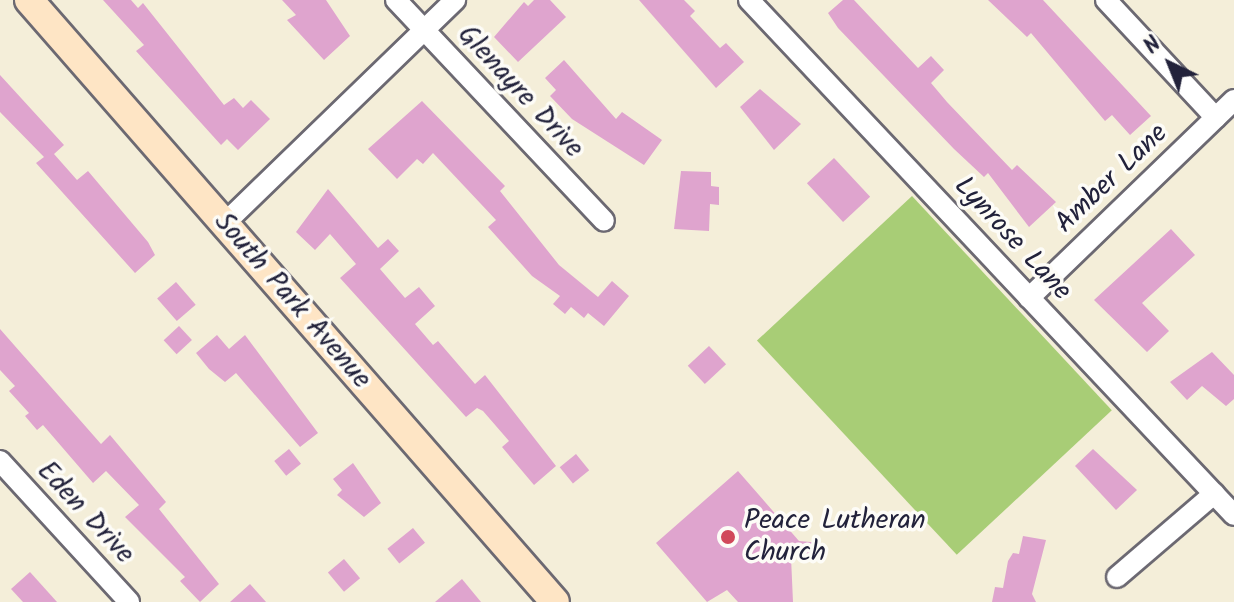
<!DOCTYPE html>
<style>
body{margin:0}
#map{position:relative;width:1234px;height:602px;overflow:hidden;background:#f4eed9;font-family:Kalam,sans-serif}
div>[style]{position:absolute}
.green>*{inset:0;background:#a8cd76;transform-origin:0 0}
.building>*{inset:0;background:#dfa4ce;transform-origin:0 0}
.roads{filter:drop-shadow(2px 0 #6c6972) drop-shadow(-2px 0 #6c6972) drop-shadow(0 2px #6c6972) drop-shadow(0 -2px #6c6972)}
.street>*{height:20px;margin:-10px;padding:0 10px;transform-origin:10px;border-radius:10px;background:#fff}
.secondary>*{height:28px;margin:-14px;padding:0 14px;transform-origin:14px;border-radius:14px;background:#fee5c5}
.dots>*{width:22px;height:22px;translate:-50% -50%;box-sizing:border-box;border:4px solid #fdfcf7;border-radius:50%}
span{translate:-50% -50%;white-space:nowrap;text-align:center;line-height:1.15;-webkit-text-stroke:7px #fdfcf7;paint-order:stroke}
.street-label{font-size:28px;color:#22223b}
.poi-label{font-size:28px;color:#22223b}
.left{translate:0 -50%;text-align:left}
.north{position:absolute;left:1130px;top:24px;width:80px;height:80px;-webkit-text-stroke:6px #fdfcf7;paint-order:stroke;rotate:317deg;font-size:22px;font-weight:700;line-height:32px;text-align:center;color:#22223b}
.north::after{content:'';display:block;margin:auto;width:28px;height:36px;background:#22223b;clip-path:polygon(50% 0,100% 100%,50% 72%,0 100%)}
</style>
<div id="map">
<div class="green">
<i style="left:912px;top:196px;width:293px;height:212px;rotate:47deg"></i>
</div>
<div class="building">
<i style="clip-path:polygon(103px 0,131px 0,138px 8px,143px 3px,224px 105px,234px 98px,243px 108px,251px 100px,270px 119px,238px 150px,227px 139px,221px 145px,136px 51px,144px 45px)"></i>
<i style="clip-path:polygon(282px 0,326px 0,350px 36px,324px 60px,287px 20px,296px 15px)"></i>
<i style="clip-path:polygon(534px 0,550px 0,566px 17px,518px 62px,494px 37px,524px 2px,528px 6px)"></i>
<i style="clip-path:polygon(639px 0,684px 0,695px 11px,690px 16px,720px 48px,726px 43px,744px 62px,716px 88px)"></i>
<i style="clip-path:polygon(843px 0,854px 0,918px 68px,931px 56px,944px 70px,931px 83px,947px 102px,1012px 170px,1017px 165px,1056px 202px,1029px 227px,988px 173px,984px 177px,954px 149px,838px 28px,828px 13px)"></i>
<i style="clip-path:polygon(988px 0,1043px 0,1151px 116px,1130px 135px,1112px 115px,1105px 121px,1031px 33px,1027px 37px)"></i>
<i style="clip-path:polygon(564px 60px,616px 119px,622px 112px,662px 140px,644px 165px,572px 119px,550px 96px,556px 90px,545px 78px)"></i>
<i style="clip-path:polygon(0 75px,64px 145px,54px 154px,77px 180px,88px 171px,148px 242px,155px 255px,135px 273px,36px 163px,44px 157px,0 112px)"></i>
<i style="clip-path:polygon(760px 89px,801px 124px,774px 150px,740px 107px)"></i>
<i style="clip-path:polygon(422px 101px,505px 186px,500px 191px,559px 265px,598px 297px,612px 281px,629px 296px,604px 326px,588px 313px,584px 318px,571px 307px,565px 314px,553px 304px,560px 296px,532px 276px,488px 227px,496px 220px,433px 153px,423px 164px,417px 159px,397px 179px,368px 149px)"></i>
<i style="left:834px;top:158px;width:53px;height:37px;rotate:47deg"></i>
<i style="clip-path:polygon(681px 171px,711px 172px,711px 186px,719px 187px,719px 205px,710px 204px,709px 231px,674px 229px)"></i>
<i style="clip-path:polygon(328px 189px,378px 248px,388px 239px,399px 251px,380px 269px,405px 298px,419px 287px,435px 306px,415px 324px,433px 345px,438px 341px,475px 384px,485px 375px,556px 466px,534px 485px,502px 447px,509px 441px,483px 411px,477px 408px,466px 417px,340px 278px,356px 264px,330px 234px,315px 250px,296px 232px)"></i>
<i style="clip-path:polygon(1171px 229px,1195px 255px,1142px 303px,1169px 331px,1147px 352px,1094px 300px)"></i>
<i style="left:176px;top:282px;width:30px;height:25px;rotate:49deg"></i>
<i style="left:179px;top:326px;width:19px;height:21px;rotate:47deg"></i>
<i style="clip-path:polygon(0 329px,101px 444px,110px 435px,166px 502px,159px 509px,219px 584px,200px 602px,180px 581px,185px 577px,125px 517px,139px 505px,106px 471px,93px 483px,43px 425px,37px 430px,25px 416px,29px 413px,9px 391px,15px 386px,0 370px)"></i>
<i style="clip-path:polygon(217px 335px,229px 349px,245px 335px,318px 433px,300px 447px,236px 373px,225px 382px,209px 369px,196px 353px)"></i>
<i style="left:709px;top:346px;width:25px;height:29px;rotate:47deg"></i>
<i style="clip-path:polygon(1212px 352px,1234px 375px,1234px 399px,1226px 406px,1202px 386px,1187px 400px,1170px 382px)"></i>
<i style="left:289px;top:449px;width:19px;height:19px;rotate:51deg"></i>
<i style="clip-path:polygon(1093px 449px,1137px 490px,1116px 510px,1075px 466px)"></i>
<i style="left:576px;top:454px;width:21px;height:21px;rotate:51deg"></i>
<i style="clip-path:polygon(353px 463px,381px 503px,364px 517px,337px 495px,342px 490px,333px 479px)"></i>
<i style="clip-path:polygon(738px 471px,799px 541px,822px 543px,821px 560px,791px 557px,793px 602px,738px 602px,727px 590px,707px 602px,656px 543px)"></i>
<i style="left:413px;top:528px;width:19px;height:33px;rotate:51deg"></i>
<i style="clip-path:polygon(1023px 536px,1046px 540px,1032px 594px,1036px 602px,992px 602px,995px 587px,1003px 588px,1008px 561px,1013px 553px,1019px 554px)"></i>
<i style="left:344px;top:559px;width:25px;height:21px;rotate:50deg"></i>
<i style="clip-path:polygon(30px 572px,57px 602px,23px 602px,11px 589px)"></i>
<i style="clip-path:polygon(462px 579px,481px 602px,435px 602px)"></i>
<i style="clip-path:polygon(250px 584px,266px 602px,230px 602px)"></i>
</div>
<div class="roads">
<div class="street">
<i style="left:396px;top:0;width:303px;rotate:46.7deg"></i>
<i style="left:749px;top:0;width:707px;rotate:46.72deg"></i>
<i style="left:1106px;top:0;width:161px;rotate:47deg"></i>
<i style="left:224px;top:224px;width:322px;rotate:-44.1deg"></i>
<i style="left:1029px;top:298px;width:285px;rotate:-44deg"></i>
<i style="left:0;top:461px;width:191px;rotate:47.5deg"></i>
<i style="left:1117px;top:577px;width:128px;rotate:-40.6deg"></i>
</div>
<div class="secondary">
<i style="left:29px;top:0;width:799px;rotate:48.85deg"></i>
</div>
</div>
<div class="dots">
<i style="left:728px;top:537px;background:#d1495b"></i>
</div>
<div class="street-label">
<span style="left:520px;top:92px;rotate:47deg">Glenayre Drive</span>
<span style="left:1112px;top:179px;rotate:-44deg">Amber Lane</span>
<span style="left:1012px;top:239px;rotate:47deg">Lynrose Lane</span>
<span style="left:292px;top:301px;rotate:49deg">South Park Avenue</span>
<span style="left:85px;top:513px;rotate:47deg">Eden Drive</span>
</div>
<div class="poi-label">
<span class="left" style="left:744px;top:537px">Peace Lutheran<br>Church</span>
</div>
<div class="north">N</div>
</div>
